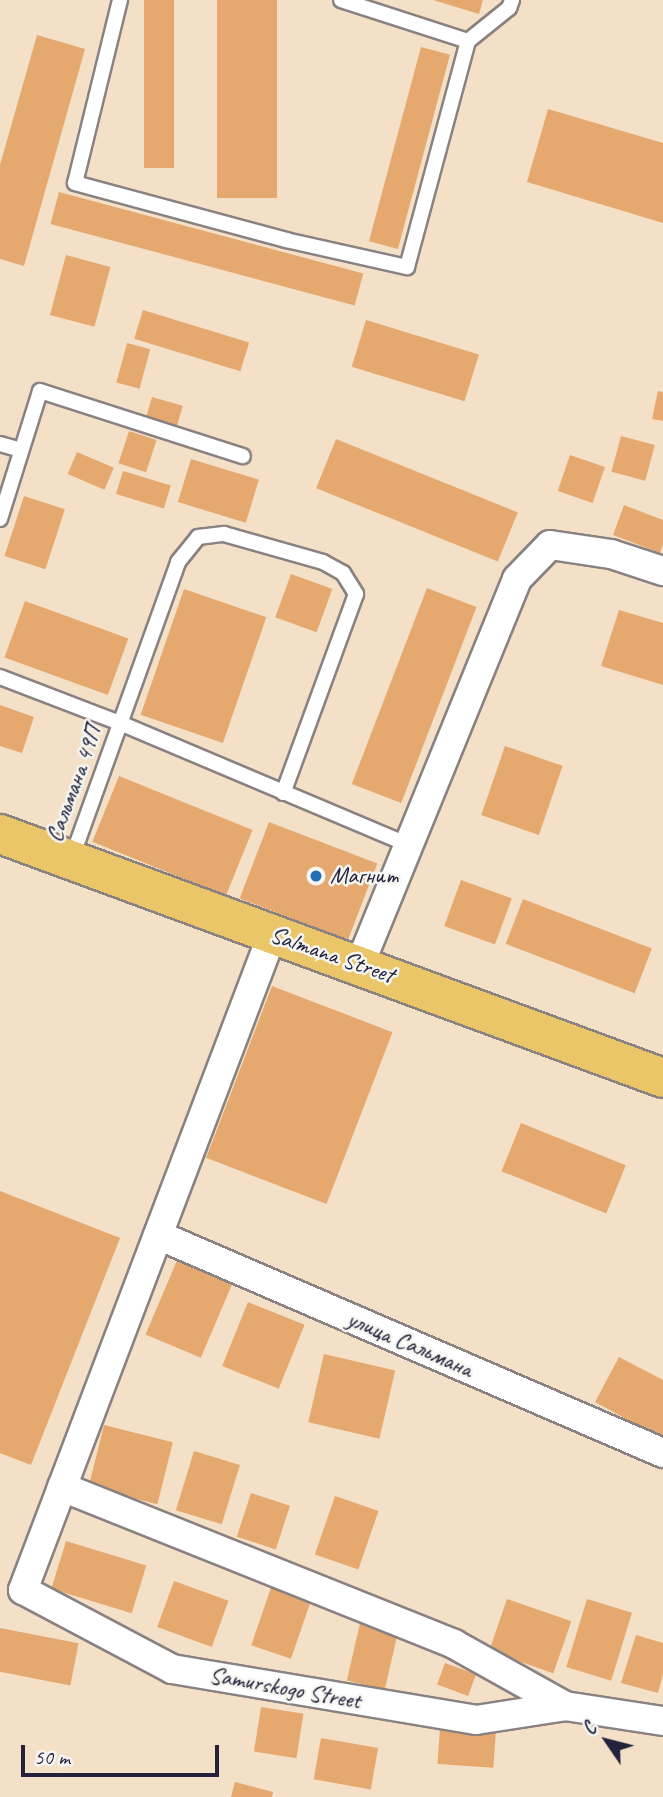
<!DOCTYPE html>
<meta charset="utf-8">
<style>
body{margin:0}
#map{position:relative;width:663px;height:1797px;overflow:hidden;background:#f3e0c7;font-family:Caveat,sans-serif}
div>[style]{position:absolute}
.building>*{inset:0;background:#e5a96f;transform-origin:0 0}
.roads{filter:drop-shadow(2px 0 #8a8181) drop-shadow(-2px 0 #8a8181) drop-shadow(0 2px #8a8181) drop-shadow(0 -2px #8a8181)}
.lane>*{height:14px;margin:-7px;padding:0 7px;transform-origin:7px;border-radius:7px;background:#fff}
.street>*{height:28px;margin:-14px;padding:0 14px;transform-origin:14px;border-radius:14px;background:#fff}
.primary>*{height:38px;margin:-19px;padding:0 19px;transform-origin:19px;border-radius:19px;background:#ebc669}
.dots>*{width:19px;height:19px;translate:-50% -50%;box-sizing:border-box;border:4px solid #f6f6f2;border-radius:50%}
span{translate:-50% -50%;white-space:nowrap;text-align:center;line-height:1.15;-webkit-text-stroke:5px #f6f6f2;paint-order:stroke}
.street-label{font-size:24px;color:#22223b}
.poi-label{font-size:24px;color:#22223b}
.left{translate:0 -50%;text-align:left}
.north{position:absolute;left:572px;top:1706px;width:70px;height:70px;-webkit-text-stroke:5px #f6f6f2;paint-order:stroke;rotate:305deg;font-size:19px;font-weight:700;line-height:28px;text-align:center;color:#22223b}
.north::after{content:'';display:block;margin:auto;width:24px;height:32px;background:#22223b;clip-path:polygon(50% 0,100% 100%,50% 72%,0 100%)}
.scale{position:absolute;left:21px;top:1745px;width:198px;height:32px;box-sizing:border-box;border:4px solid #22223b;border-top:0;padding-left:9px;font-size:21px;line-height:24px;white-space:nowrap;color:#22223b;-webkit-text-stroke:5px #f6f6f2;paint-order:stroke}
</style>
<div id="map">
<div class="building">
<i style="left:144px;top:0;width:30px;height:168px"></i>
<i style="left:217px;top:0;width:60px;height:198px"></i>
<i style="clip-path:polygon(433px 0,483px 0,479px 14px)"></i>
<i style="clip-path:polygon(37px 35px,85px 49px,24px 266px,0 259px,0 165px)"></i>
<i style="left:421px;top:47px;width:30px;height:201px;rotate:15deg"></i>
<i style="clip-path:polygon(548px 109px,663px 143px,663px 223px,527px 182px)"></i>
<i style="left:59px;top:192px;width:315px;height:33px;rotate:15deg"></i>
<i style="left:66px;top:255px;width:46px;height:62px;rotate:15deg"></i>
<i style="left:143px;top:310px;width:111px;height:30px;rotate:17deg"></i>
<i style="left:366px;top:320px;width:118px;height:49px;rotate:17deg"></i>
<i style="left:127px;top:343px;width:24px;height:41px;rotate:15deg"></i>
<i style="clip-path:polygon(658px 391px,663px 392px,663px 421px,652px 419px)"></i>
<i style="left:152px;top:397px;width:32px;height:23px;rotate:16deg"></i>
<i style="left:129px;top:431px;width:29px;height:34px;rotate:18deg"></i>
<i style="left:621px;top:436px;width:35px;height:37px;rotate:15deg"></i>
<i style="left:336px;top:439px;width:196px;height:53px;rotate:22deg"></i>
<i style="left:77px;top:452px;width:40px;height:24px;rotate:23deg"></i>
<i style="left:570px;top:455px;width:37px;height:38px;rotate:19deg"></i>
<i style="left:191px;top:459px;width:71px;height:45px;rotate:17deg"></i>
<i style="left:123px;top:471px;width:50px;height:24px;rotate:17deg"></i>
<i style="left:24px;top:496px;width:43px;height:63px;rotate:18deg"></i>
<i style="clip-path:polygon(624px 505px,663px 520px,663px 544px,660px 553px,613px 535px)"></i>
<i style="left:291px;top:574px;width:44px;height:46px;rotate:20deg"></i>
<i style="left:427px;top:588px;width:53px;height:210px;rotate:21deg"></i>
<i style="left:184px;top:589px;width:87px;height:133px;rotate:19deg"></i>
<i style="left:25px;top:601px;width:110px;height:60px;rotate:20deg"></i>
<i style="clip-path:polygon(619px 610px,663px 623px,663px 685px,601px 666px)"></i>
<i style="clip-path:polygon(0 705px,34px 717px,22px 753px,0 746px)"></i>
<i style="left:505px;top:746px;width:61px;height:73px;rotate:19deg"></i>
<i style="left:119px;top:776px;width:144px;height:71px;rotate:22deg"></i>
<i style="left:269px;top:822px;width:116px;height:82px;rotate:21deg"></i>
<i style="left:461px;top:880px;width:54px;height:49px;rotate:20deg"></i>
<i style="left:523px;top:899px;width:138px;height:48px;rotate:21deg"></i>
<i style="left:272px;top:986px;width:129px;height:184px;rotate:21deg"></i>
<i style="left:521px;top:1123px;width:113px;height:52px;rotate:22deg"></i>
<i style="clip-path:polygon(0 1191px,120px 1238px,31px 1465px,0 1453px)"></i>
<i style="left:178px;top:1258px;width:60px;height:83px;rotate:23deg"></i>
<i style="left:248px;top:1302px;width:61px;height:69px;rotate:22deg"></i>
<i style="left:324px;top:1354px;width:73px;height:70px;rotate:13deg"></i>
<i style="clip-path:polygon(619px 1357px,663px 1380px,663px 1439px,595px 1402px)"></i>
<i style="left:104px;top:1425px;width:71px;height:64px;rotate:14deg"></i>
<i style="left:194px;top:1451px;width:48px;height:62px;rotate:17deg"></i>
<i style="left:251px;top:1493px;width:41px;height:46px;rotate:18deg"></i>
<i style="left:335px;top:1496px;width:46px;height:62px;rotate:19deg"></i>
<i style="left:66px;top:1541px;width:84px;height:50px;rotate:17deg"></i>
<i style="left:274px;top:1579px;width:42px;height:70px;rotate:19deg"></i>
<i style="left:174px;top:1581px;width:58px;height:49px;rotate:20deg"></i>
<i style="left:507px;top:1599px;width:68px;height:55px;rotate:19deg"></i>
<i style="left:587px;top:1599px;width:47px;height:71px;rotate:17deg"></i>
<i style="left:361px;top:1619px;width:39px;height:63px;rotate:13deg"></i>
<i style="left:0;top:1628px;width:80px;height:43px;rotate:11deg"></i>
<i style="clip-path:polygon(636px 1635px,663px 1643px,663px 1674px,658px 1693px,621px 1683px)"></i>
<i style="left:445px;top:1663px;width:33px;height:23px;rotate:20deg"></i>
<i style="left:261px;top:1707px;width:43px;height:45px;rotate:9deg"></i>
<i style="left:440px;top:1728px;width:56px;height:36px;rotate:4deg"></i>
<i style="left:321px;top:1738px;width:58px;height:42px;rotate:10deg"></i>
<i style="clip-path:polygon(235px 1782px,273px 1792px,272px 1797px,231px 1797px)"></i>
</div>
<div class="roads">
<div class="lane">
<i style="left:120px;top:0;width:188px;rotate:103.8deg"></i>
<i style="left:75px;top:183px;width:219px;rotate:15.1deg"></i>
<i style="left:286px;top:240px;width:124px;rotate:12.6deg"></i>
<i style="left:407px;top:267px;width:234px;rotate:-74.9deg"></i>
<i style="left:341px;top:0;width:133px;rotate:17.9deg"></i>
<i style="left:468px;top:41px;width:53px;rotate:-38.8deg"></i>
<i style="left:509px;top:8px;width:9px;rotate:-69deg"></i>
<i style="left:0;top:444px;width:22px;rotate:16deg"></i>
<i style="left:0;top:519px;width:134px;rotate:-72.6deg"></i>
<i style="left:40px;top:391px;width:213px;rotate:17.8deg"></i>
<i style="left:0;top:677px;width:129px;rotate:21deg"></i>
<i style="left:120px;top:723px;width:314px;rotate:22.9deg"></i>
<i style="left:71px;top:860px;width:317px;rotate:-70.2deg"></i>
<i style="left:178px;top:562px;width:32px;rotate:-51deg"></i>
<i style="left:198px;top:537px;width:26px;rotate:-7deg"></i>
<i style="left:224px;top:534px;width:103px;rotate:15.8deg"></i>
<i style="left:323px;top:562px;width:23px;rotate:29deg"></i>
<i style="left:343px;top:573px;width:25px;rotate:58deg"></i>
<i style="left:356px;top:594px;width:212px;rotate:110.1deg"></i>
</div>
<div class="street">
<i style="left:272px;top:935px;width:701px;rotate:110.81deg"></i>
<i style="left:23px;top:1590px;width:169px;rotate:27.9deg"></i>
<i style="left:172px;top:1669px;width:308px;rotate:9.5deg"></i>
<i style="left:476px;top:1720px;width:90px;rotate:-8.9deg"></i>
<i style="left:565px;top:1706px;width:99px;rotate:8.7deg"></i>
<i style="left:360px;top:964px;width:416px;rotate:-67.8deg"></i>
<i style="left:517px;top:579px;width:47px;rotate:-45.9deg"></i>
<i style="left:550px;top:545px;width:62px;rotate:8.4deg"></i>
<i style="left:611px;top:554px;width:55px;rotate:18.1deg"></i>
<i style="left:158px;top:1235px;width:550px;rotate:23.35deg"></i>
<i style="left:62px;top:1487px;width:422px;rotate:21.8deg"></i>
<i style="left:454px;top:1644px;width:127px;rotate:29.2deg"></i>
</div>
<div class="primary">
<i style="left:0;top:834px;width:706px;rotate:20.2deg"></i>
</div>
</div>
<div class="dots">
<i style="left:316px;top:876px;background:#1f6fb2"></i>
</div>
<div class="street-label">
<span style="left:74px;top:784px;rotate:-70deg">Сальмана 49П</span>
<span style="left:332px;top:955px;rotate:19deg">Salmana Street</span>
<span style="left:410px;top:1344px;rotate:23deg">улица Сальмана</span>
<span style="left:285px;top:1688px;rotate:10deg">Samurskogo Street</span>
</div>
<div class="poi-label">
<span class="left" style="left:330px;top:876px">Магнит</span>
</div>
<div class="north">С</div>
<div class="scale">50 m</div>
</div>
